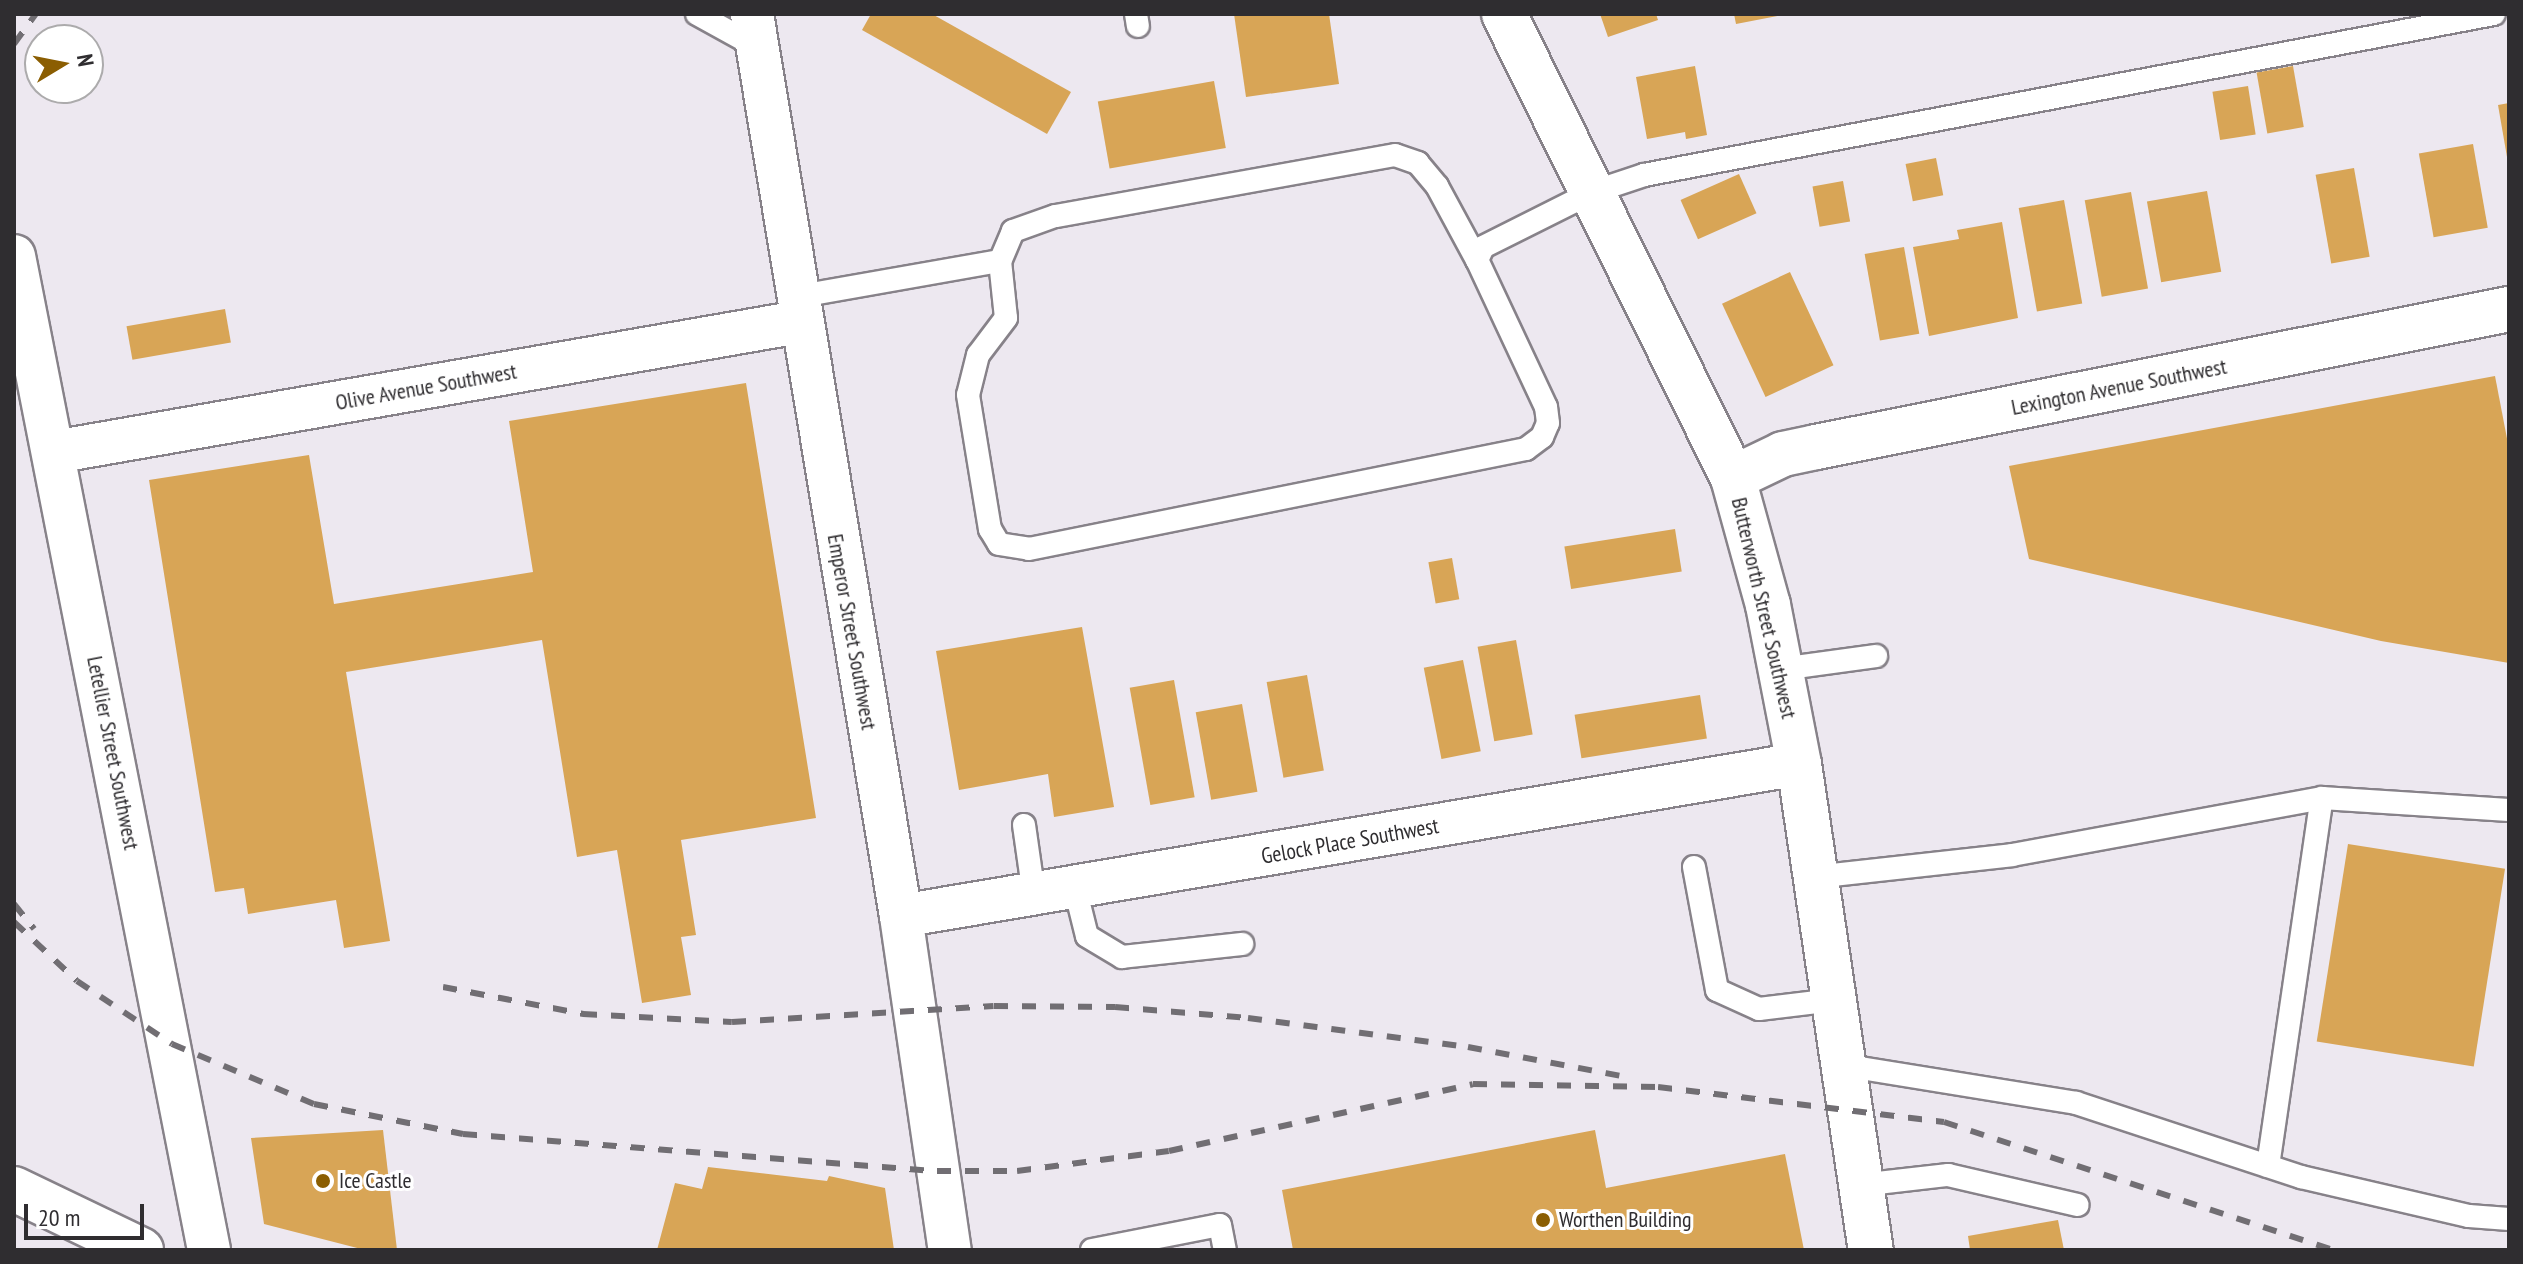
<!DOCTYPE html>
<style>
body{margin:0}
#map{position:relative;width:2523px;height:1264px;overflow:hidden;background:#ede8f0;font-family:"PT Sans Narrow",sans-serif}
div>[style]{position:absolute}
.building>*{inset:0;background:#d8a556;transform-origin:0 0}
.roads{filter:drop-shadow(2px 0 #878289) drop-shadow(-2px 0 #878289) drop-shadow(0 2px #878289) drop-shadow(0 -2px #878289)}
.service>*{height:22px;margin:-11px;padding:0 11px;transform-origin:11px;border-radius:11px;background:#fff}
.minor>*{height:42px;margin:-21px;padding:0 21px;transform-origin:21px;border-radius:21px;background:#fff}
.tertiary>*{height:44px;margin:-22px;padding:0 22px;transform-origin:22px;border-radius:22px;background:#fff}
.rail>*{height:6px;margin-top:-3px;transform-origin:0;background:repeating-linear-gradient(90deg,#716e73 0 14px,transparent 0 28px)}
.dots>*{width:22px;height:22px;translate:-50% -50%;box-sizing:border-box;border:4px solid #fff;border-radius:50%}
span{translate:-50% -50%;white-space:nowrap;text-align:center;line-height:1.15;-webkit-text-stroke:6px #fff;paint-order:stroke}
.street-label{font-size:22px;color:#2f2d30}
.poi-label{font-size:22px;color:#2f2d30}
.left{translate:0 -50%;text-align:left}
.frame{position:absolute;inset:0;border:16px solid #2f2d30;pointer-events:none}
.north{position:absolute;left:24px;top:24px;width:80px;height:80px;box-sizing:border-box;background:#fff;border:2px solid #acabac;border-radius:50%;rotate:80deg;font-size:22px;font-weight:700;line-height:32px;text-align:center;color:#2f2d30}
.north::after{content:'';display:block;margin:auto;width:28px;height:36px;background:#8b5e02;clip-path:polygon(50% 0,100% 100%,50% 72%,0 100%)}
.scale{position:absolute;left:24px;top:1204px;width:120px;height:36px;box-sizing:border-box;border:4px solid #2f2d30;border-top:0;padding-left:10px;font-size:24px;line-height:28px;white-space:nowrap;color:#2f2d30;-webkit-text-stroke:6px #fff;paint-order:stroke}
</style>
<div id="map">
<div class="building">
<i style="clip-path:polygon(871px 14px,932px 14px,1071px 92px,1047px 134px,862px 30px)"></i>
<i style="clip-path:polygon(1234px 14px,1329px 14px,1339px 84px,1246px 97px)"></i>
<i style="clip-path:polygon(1600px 14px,1656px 14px,1658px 20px,1608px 37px)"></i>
<i style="clip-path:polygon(1734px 14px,1782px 14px,1782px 15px,1736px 24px)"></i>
<i style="clip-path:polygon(1695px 66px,1707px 135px,1686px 139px,1685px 132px,1647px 139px,1636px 77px)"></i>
<i style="left:2293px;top:66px;width:62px;height:37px;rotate:80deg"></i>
<i style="left:1214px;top:81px;width:68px;height:118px;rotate:80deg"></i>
<i style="left:2248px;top:86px;width:49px;height:36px;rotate:81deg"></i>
<i style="clip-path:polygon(2509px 103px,2509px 157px,2507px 157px,2498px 105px)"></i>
<i style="left:2473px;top:144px;width:85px;height:55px;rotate:80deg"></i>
<i style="left:1936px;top:158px;width:38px;height:31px;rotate:79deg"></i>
<i style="left:2354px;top:168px;width:90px;height:39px;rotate:80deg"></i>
<i style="left:1739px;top:174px;width:43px;height:64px;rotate:66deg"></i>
<i style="left:1843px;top:181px;width:41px;height:31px;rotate:80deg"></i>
<i style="left:2207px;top:191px;width:82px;height:61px;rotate:80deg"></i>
<i style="left:2131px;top:192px;width:98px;height:47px;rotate:80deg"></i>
<i style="left:2064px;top:200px;width:105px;height:46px;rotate:80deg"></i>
<i style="clip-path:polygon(2002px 222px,2018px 318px,1929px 336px,1913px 247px,1959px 239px,1957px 230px)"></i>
<i style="left:1904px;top:247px;width:88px;height:40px;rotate:80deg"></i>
<i style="left:1790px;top:272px;width:103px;height:75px;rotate:65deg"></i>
<i style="left:225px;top:309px;width:34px;height:100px;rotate:80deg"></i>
<i style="clip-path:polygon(2495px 376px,2509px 449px,2509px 663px,2381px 641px,2029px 559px,2009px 466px)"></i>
<i style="clip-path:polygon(746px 383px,816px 818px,681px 840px,696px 935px,681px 937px,691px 995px,642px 1003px,617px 850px,577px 857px,542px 640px,346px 672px,390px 941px,344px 948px,336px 900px,248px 914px,244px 888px,215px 892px,149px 480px,309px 455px,334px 604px,533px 572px,509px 421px)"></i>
<i style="left:1675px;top:529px;width:43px;height:112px;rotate:81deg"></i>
<i style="left:1452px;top:558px;width:42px;height:24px;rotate:80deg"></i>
<i style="clip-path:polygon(1082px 627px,1114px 807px,1054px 817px,1048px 774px,959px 790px,936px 651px)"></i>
<i style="left:1516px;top:640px;width:96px;height:39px;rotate:80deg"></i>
<i style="left:1463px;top:660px;width:93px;height:40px;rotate:79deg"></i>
<i style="left:1307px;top:675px;width:97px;height:41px;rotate:80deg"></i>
<i style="left:1174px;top:680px;width:119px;height:45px;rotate:80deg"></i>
<i style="left:1700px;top:695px;width:44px;height:127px;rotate:81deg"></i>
<i style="left:1242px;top:704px;width:89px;height:47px;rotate:80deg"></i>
<i style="left:2348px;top:844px;width:159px;height:200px;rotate:9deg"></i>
<i style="clip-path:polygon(383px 1130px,397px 1250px,365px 1250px,264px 1224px,251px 1138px)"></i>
<i style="clip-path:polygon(1595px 1130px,1606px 1188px,1785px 1154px,1804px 1250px,1293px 1250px,1282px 1190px)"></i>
<i style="clip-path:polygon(708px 1167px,827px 1181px,829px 1176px,885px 1188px,894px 1250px,657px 1250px,675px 1183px,702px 1189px)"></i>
<i style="clip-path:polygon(2058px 1220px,2064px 1250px,1970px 1250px,1968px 1236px)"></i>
</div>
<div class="roads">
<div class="service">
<i style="left:697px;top:14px;width:68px;rotate:28.8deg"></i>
<i style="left:1136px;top:14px;width:12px;rotate:81deg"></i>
<i style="left:1477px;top:260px;width:84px;rotate:-118.4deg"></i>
<i style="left:1437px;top:186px;width:30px;rotate:-130deg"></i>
<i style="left:1418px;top:163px;width:24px;rotate:-161deg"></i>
<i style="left:1395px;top:155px;width:345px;rotate:169.8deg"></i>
<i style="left:1055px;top:216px;width:45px;rotate:160.3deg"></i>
<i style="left:1013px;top:231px;width:33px;rotate:113deg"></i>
<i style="left:1000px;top:261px;width:57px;rotate:84deg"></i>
<i style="left:1006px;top:318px;width:46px;rotate:127.1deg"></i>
<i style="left:978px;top:355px;width:41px;rotate:104deg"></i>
<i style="left:968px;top:395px;width:136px;rotate:80.7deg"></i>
<i style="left:990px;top:529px;width:17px;rotate:59deg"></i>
<i style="left:999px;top:544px;width:30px;rotate:9deg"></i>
<i style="left:1029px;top:549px;width:507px;rotate:-11.38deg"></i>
<i style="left:1526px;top:449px;width:20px;rotate:-37deg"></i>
<i style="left:1542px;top:437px;width:15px;rotate:-67deg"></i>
<i style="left:1548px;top:423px;width:16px;rotate:-97deg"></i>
<i style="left:1546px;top:407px;width:162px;rotate:-115.1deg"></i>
<i style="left:1477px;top:260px;width:14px;rotate:-65deg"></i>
<i style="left:1483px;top:247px;width:123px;rotate:-26.6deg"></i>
<i style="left:1593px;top:192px;width:54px;rotate:-18.4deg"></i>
<i style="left:1644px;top:175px;width:865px;rotate:-10.73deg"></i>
<i style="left:795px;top:297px;width:208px;rotate:-10deg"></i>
<i style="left:1781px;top:669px;width:96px;rotate:-7.8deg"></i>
<i style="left:1024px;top:825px;width:71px;rotate:81.9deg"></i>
<i style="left:1694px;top:867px;width:125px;rotate:79.4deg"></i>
<i style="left:1717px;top:990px;width:46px;rotate:24.3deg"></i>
<i style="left:1759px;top:1009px;width:75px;rotate:-6.9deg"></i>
<i style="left:1814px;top:877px;width:199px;rotate:-6.3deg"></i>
<i style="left:2012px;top:855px;width:315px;rotate:-10.4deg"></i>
<i style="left:2322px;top:798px;width:187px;rotate:3.7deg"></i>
<i style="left:1075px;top:888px;width:49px;rotate:76deg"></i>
<i style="left:1087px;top:936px;width:41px;rotate:31deg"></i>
<i style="left:1122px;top:957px;width:121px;rotate:-6.2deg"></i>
<i style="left:1842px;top:1065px;width:237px;rotate:9.2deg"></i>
<i style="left:2076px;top:1103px;width:237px;rotate:18.2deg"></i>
<i style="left:2301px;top:1177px;width:172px;rotate:13.1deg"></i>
<i style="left:2469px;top:1216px;width:40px;rotate:4.3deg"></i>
<i style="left:2268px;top:1166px;width:372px;rotate:-81.7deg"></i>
<i style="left:1860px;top:1185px;width:89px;rotate:-6.5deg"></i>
<i style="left:1948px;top:1175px;width:133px;rotate:13deg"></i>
<i style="left:1092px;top:1250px;width:130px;rotate:-11.1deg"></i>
<i style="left:1220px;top:1225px;width:25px;rotate:79deg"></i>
</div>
<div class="minor">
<i style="left:752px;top:14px;width:914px;rotate:80.62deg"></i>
<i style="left:901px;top:916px;width:338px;rotate:81.7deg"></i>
<i style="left:14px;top:256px;width:1013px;rotate:78.9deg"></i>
<i style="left:54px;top:452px;width:756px;rotate:-9.9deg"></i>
<i style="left:901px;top:916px;width:911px;rotate:-9.61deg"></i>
</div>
<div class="tertiary">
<i style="left:1504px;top:14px;width:517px;rotate:63.73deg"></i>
<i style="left:1733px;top:478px;width:132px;rotate:74.6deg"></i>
<i style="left:1768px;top:605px;width:162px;rotate:79deg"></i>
<i style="left:1799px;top:764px;width:491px;rotate:81.6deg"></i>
<i style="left:1733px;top:478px;width:55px;rotate:-25.6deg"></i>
<i style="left:1783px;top:454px;width:34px;rotate:-12deg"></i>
<i style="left:1816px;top:447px;width:707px;rotate:-11.26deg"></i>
<i style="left:14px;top:1189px;width:141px;rotate:25.7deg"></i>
</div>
</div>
<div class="rail">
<i style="left:14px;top:44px;width:37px;rotate:-54deg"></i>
<i style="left:14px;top:904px;width:32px;rotate:51deg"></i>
<i style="left:14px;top:922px;width:86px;rotate:43.1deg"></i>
<i style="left:77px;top:981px;width:114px;rotate:33.6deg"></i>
<i style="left:172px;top:1044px;width:154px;rotate:22.9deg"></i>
<i style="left:314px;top:1104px;width:152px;rotate:11.4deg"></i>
<i style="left:463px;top:1134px;width:475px;rotate:4.5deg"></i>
<i style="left:937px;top:1171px;width:80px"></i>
<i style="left:1017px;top:1171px;width:153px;rotate:-7.5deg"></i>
<i style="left:1169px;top:1151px;width:311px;rotate:-12.4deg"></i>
<i style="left:1473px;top:1084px;width:185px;rotate:0.9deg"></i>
<i style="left:1658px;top:1087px;width:288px;rotate:7deg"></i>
<i style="left:1944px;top:1122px;width:410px;rotate:18.2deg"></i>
<i style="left:443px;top:987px;width:143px;rotate:10.9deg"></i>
<i style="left:583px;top:1014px;width:149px;rotate:3.1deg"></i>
<i style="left:732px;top:1022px;width:262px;rotate:-3.5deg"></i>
<i style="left:994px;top:1006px;width:121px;rotate:0.5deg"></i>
<i style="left:1115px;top:1007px;width:133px;rotate:4.7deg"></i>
<i style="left:1248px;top:1018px;width:222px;rotate:7.5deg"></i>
<i style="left:1468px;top:1047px;width:162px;rotate:10.7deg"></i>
</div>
<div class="dots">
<i style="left:323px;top:1181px;background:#8b5e02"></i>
<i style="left:1543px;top:1220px;background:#8b5e02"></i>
</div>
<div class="street-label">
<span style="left:426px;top:387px;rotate:-10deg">Olive Avenue Southwest</span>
<span style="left:2119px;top:387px;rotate:-11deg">Lexington Avenue Southwest</span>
<span style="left:1764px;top:608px;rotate:77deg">Butterworth Street Southwest</span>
<span style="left:852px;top:632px;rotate:80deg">Emperor Street Southwest</span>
<span style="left:113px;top:753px;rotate:79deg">Letellier Street Southwest</span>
<span style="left:1350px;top:841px;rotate:-10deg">Gelock Place Southwest</span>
</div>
<div class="poi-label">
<span class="left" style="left:339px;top:1181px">Ice Castle</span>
<span class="left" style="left:1559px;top:1220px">Worthen Building</span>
</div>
<div class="frame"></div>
<div class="north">N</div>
<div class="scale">20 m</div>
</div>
